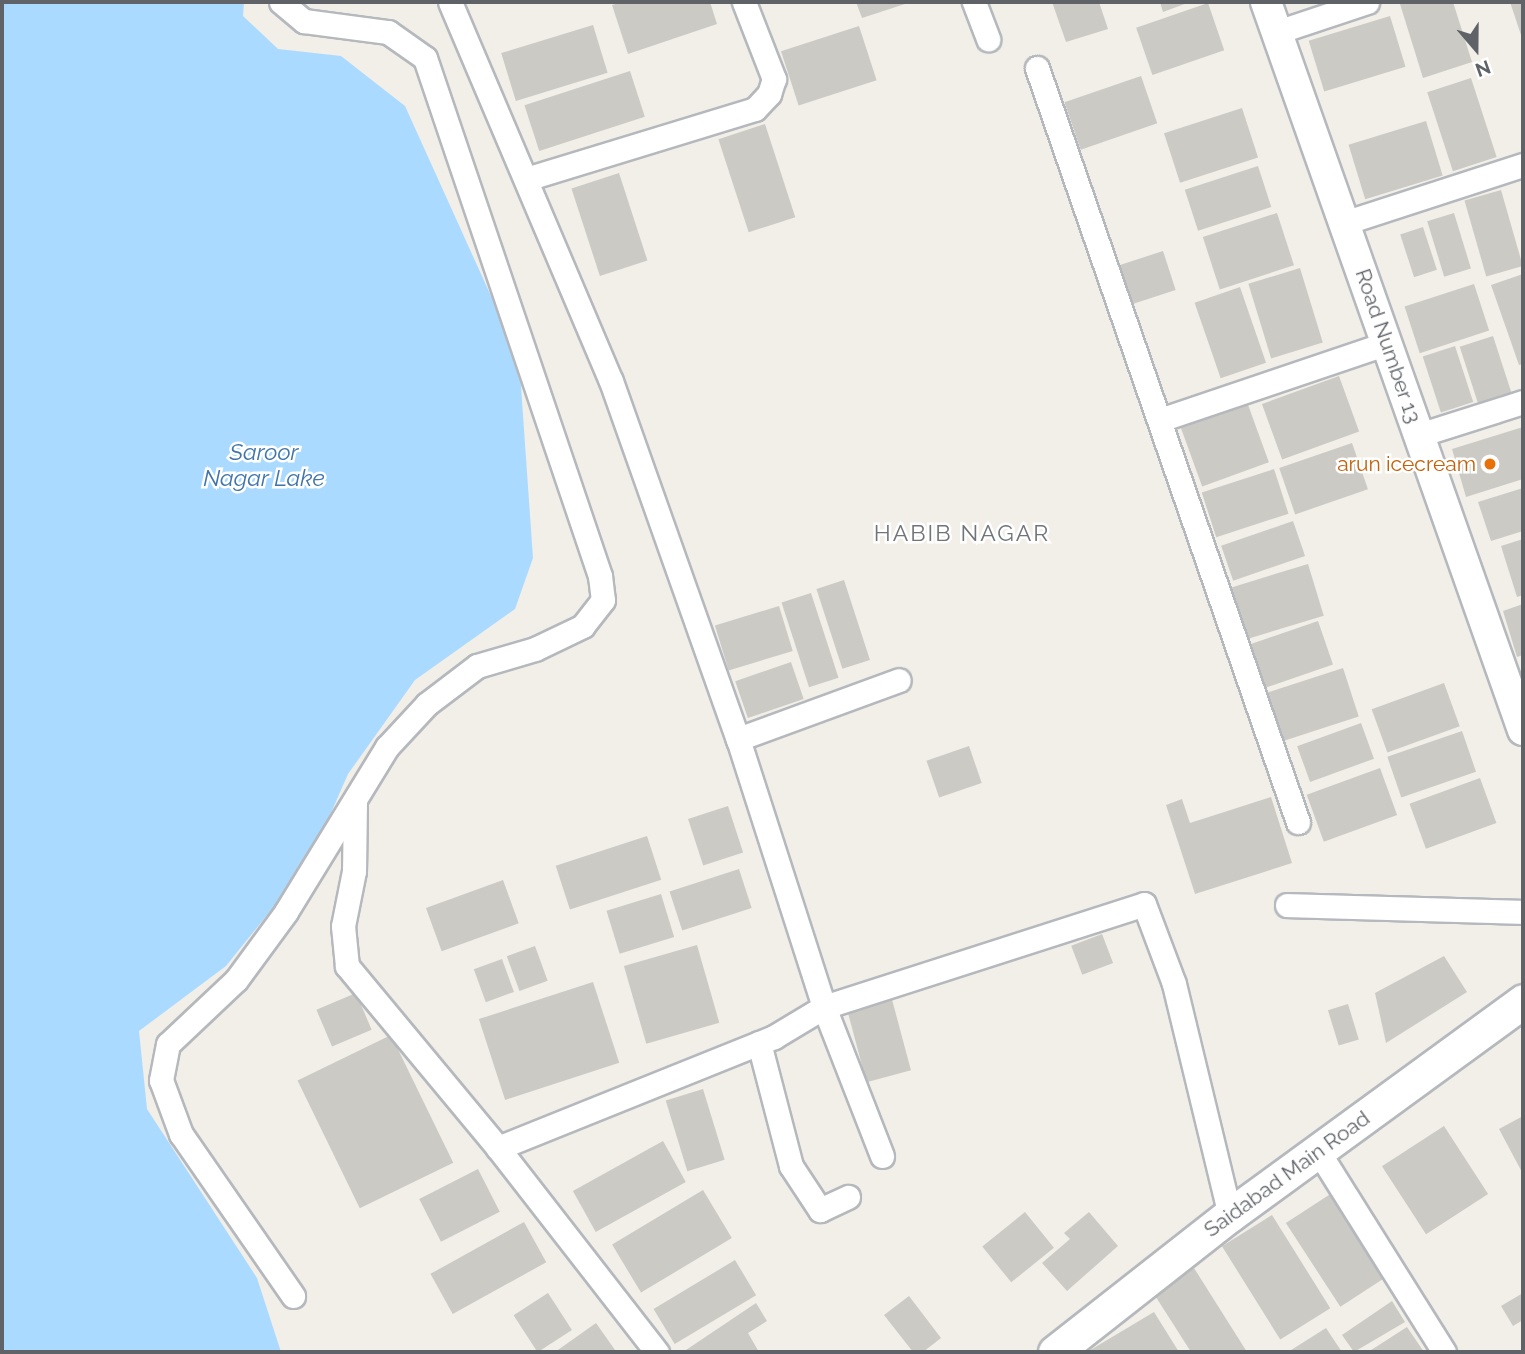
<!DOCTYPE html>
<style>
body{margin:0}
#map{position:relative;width:1525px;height:1354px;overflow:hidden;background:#f1efe8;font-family:Raleway,sans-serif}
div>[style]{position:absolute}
.water>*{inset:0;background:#aadaff}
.building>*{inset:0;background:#cccac5;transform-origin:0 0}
.roads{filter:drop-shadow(2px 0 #b5b8bc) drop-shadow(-2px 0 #b5b8bc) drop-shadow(0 2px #b5b8bc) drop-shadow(0 -2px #b5b8bc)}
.minor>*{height:23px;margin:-11.5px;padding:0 11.5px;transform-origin:11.5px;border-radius:11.5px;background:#fff}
.tertiary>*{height:30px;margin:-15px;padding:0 15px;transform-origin:15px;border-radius:15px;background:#fff}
.secondary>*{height:33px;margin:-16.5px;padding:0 16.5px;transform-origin:16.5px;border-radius:16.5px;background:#fff}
.dots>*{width:19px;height:19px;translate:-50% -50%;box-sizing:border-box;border:4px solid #fff;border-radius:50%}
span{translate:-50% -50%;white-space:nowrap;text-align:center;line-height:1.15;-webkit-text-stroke:5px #fff;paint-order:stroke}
.street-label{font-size:21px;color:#5f6368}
.food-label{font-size:21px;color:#c56008}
.right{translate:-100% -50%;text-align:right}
.water-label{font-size:23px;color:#4174aa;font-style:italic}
.neighbourhood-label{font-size:23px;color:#70757a;letter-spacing:2px}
.frame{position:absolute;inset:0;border:4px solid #5f6368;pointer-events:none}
.north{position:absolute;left:1441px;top:14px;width:70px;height:70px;-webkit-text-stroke:5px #fff;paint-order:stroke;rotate:160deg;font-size:19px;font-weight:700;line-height:28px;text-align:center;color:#5f6368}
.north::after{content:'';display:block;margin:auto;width:24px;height:32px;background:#5f6368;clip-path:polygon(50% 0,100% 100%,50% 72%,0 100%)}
</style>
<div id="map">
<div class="water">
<i style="clip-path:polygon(2px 2px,244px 2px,243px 16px,278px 49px,341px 56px,405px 106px,519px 358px,533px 558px,515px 609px,415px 680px,348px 774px,309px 863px,226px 966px,139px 1031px,147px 1109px,257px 1278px,281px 1352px,2px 1352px)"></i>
</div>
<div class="building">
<i style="clip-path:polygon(623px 2px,710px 2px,717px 24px,628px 54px,612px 5px)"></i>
<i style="clip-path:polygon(856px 2px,911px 2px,862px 18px)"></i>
<i style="clip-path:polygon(1052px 2px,1099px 2px,1108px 29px,1066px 42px)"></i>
<i style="clip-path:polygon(1160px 2px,1190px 2px,1163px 12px)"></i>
<i style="clip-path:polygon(1407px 2px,1453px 2px,1472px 62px,1423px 78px,1400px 4px)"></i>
<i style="clip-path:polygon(1510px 2px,1523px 2px,1523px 41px)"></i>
<i style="left:1208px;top:3px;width:50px;height:76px;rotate:71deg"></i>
<i style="left:1390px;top:16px;width:53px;height:85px;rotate:73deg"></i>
<i style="left:593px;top:25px;width:50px;height:96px;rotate:73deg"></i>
<i style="left:859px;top:26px;width:57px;height:82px;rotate:72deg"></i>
<i style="left:630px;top:71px;width:48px;height:111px;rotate:72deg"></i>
<i style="left:1141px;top:76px;width:50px;height:81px;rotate:71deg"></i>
<i style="left:1471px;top:78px;width:83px;height:46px;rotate:72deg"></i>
<i style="left:1242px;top:108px;width:52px;height:82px;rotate:72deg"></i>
<i style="left:1426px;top:121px;width:57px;height:81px;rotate:73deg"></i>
<i style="left:765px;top:124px;width:98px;height:49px;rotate:72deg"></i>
<i style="left:1258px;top:166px;width:43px;height:77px;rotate:72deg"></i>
<i style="left:619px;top:173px;width:92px;height:50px;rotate:72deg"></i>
<i style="left:1501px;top:190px;width:79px;height:38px;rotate:74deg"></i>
<i style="left:1277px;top:213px;width:55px;height:78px;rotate:72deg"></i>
<i style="left:1454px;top:213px;width:58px;height:28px;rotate:73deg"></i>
<i style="left:1423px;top:227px;width:45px;height:24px;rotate:72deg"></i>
<i style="left:1163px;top:251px;width:41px;height:50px;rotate:72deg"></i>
<i style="left:1300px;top:268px;width:78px;height:54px;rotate:73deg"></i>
<i style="clip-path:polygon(1523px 274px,1523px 364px,1519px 365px,1491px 285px)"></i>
<i style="left:1474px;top:284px;width:49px;height:73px;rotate:72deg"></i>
<i style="left:1240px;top:287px;width:80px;height:48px;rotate:71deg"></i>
<i style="left:1493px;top:336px;width:60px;height:35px;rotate:72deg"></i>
<i style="left:1455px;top:346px;width:59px;height:34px;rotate:72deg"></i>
<i style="left:1339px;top:376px;width:59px;height:82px;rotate:70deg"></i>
<i style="left:1247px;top:402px;width:64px;height:71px;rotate:70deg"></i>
<i style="clip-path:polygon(1523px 427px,1523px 479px,1466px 497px,1452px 449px)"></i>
<i style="left:1352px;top:443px;width:49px;height:77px;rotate:71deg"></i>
<i style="left:1274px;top:469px;width:47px;height:76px;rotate:72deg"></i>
<i style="clip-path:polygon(1523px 488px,1523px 531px,1491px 541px,1478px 502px)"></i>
<i style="left:1293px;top:521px;width:37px;height:76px;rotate:71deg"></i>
<i style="clip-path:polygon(1523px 539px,1523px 595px,1517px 597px,1501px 546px)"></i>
<i style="left:1308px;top:564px;width:54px;height:80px;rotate:73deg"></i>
<i style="left:844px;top:580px;width:84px;height:29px;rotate:72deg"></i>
<i style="left:811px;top:593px;width:89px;height:31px;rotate:72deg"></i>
<i style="clip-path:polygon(1523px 604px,1523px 655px,1517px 657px,1503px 611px)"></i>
<i style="left:779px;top:606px;width:47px;height:67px;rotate:73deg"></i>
<i style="left:1318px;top:621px;width:46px;height:71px;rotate:71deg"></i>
<i style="left:791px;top:662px;width:39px;height:59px;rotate:71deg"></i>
<i style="left:1343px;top:668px;width:51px;height:85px;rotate:72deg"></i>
<i style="left:1444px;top:683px;width:46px;height:77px;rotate:70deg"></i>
<i style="left:1361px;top:723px;width:38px;height:68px;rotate:70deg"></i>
<i style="left:1462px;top:731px;width:43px;height:79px;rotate:71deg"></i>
<i style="left:969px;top:746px;width:39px;height:45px;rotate:71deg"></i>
<i style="left:1380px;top:768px;width:50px;height:78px;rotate:70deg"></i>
<i style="left:1480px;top:778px;width:48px;height:75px;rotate:70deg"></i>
<i style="clip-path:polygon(1271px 797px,1292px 863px,1195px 894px,1166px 805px,1182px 799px,1190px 823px)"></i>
<i style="left:728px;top:806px;width:49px;height:42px;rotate:72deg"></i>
<i style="left:647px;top:836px;width:46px;height:96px;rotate:72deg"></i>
<i style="left:739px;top:869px;width:41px;height:73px;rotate:72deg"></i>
<i style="left:503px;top:880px;width:46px;height:82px;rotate:70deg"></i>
<i style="left:661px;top:894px;width:45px;height:57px;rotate:73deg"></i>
<i style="left:1102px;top:934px;width:31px;height:33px;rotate:69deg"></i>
<i style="left:697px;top:945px;width:81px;height:76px;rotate:74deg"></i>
<i style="left:535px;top:946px;width:37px;height:30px;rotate:70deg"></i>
<i style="clip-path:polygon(1444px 956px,1467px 992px,1386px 1043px,1375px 993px)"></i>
<i style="left:502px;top:959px;width:35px;height:30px;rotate:70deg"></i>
<i style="left:593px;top:982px;width:85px;height:120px;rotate:72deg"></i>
<i style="left:890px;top:992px;width:81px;height:46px;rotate:75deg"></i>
<i style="left:356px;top:993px;width:40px;height:43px;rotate:67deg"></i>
<i style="left:1348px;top:1004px;width:37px;height:21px;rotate:73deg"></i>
<i style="left:391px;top:1035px;width:142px;height:104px;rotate:64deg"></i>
<i style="left:703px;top:1089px;width:74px;height:39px;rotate:73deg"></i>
<i style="clip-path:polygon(1523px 1116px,1523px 1174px,1499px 1129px)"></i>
<i style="left:1444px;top:1126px;width:81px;height:74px;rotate:57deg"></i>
<i style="left:663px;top:1141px;width:47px;height:103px;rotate:61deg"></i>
<i style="left:478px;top:1169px;width:48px;height:66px;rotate:63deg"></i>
<i style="left:703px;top:1190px;width:56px;height:106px;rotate:59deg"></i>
<i style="left:1332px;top:1193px;width:100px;height:55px;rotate:57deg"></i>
<i style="left:1025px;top:1212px;width:46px;height:55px;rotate:51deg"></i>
<i style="clip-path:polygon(1089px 1212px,1118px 1246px,1067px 1291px,1042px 1263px,1070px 1239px,1064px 1233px)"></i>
<i style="left:1272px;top:1215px;width:110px;height:59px;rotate:58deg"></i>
<i style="left:524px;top:1222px;width:46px;height:107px;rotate:61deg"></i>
<i style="left:735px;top:1260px;width:41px;height:95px;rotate:59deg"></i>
<i style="clip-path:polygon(1194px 1268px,1247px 1352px,1191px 1352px,1154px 1294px)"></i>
<i style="left:548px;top:1293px;width:44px;height:41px;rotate:57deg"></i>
<i style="clip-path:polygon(1523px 1293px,1523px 1320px,1513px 1326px,1501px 1306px)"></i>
<i style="clip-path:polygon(909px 1296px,941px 1338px,923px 1352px,913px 1352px,884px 1315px)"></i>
<i style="clip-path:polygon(1392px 1301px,1405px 1322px,1354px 1352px,1342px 1335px)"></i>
<i style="clip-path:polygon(756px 1303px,767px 1321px,748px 1333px,759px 1352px,683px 1352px)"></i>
<i style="clip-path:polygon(1154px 1312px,1179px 1352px,1087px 1352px)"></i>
<i style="clip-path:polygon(596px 1323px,615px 1350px,555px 1352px)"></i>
<i style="clip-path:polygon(1407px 1327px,1424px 1352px,1368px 1352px)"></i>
<i style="clip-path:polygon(1326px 1328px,1342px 1352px,1288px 1352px)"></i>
</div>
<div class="roads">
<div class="minor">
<i style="left:281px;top:2px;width:30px;rotate:40deg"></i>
<i style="left:304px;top:21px;width:85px;rotate:7.5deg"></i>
<i style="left:388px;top:32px;width:45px;rotate:35.1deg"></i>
<i style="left:425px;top:58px;width:547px;rotate:71.33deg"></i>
<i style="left:600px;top:576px;width:24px;rotate:83deg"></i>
<i style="left:603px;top:600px;width:33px;rotate:128deg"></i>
<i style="left:583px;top:626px;width:53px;rotate:154.4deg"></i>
<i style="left:535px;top:649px;width:60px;rotate:163.7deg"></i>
<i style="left:477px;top:666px;width:63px;rotate:142.8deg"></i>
<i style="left:427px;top:704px;width:59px;rotate:132.9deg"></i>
<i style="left:387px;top:747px;width:193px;rotate:121.5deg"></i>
<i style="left:286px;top:912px;width:84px;rotate:126.3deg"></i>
<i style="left:236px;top:980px;width:93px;rotate:136.7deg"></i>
<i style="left:168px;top:1044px;width:37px;rotate:101deg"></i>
<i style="left:161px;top:1080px;width:58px;rotate:69.7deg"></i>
<i style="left:181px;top:1134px;width:197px;rotate:55.3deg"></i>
<i style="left:450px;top:2px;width:412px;rotate:67deg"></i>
<i style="left:611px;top:381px;width:380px;rotate:70.5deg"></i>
<i style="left:738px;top:739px;width:281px;rotate:72.2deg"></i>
<i style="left:824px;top:1007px;width:160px;rotate:68.7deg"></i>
<i style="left:974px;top:2px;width:40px;rotate:69deg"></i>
<i style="left:1277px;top:32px;width:95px;rotate:-18.4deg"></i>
<i style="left:1037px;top:68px;width:798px;rotate:70.91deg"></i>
<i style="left:526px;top:179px;width:239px;rotate:-17deg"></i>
<i style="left:755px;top:109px;width:21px;rotate:-47deg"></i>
<i style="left:769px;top:94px;width:16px;rotate:-72deg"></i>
<i style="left:774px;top:79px;width:83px;rotate:-111.3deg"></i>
<i style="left:1344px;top:223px;width:188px;rotate:-18deg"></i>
<i style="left:1160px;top:420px;width:240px;rotate:-18.7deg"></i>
<i style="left:1419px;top:435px;width:109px;rotate:-17.6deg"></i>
<i style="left:738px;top:739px;width:171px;rotate:-20.1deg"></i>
<i style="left:355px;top:801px;width:70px;rotate:90.8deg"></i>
<i style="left:354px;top:871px;width:56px;rotate:101.3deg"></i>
<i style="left:343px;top:926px;width:40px;rotate:84.3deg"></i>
<i style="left:347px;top:966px;width:236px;rotate:50.3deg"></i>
<i style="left:498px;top:1148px;width:259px;rotate:52.1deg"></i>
<i style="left:1287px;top:905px;width:236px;rotate:1.7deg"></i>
<i style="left:759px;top:1043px;width:127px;rotate:75.4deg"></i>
<i style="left:791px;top:1166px;width:53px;rotate:56.6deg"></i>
<i style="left:820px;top:1210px;width:31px;rotate:-25deg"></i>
<i style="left:498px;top:1148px;width:297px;rotate:-21.9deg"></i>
<i style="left:774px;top:1037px;width:58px;rotate:-31deg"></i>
<i style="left:824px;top:1007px;width:336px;rotate:-17.8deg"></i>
<i style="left:1144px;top:904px;width:85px;rotate:69.4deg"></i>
<i style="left:1174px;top:984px;width:238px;rotate:76.4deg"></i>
<i style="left:1318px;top:1151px;width:237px;rotate:57.9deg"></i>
</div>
<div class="tertiary">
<i style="left:1266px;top:2px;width:772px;rotate:70.56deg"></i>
</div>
<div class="secondary">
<i style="left:1055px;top:1352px;width:222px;rotate:-38.1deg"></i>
<i style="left:1230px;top:1215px;width:363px;rotate:-36.1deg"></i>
</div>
</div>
<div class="dots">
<i style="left:1490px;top:464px;background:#e8710a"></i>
</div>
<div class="street-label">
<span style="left:1388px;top:346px;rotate:71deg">Road Number 13</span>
<span style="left:1287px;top:1174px;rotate:-36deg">Saidabad Main Road</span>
</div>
<div class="food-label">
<span class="right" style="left:1476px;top:464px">arun icecream</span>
</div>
<div class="water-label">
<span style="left:264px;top:465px">Saroor<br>Nagar Lake</span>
</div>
<div class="neighbourhood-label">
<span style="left:962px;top:533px">HABIB NAGAR</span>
</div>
<div class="frame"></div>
<div class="north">N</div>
</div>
